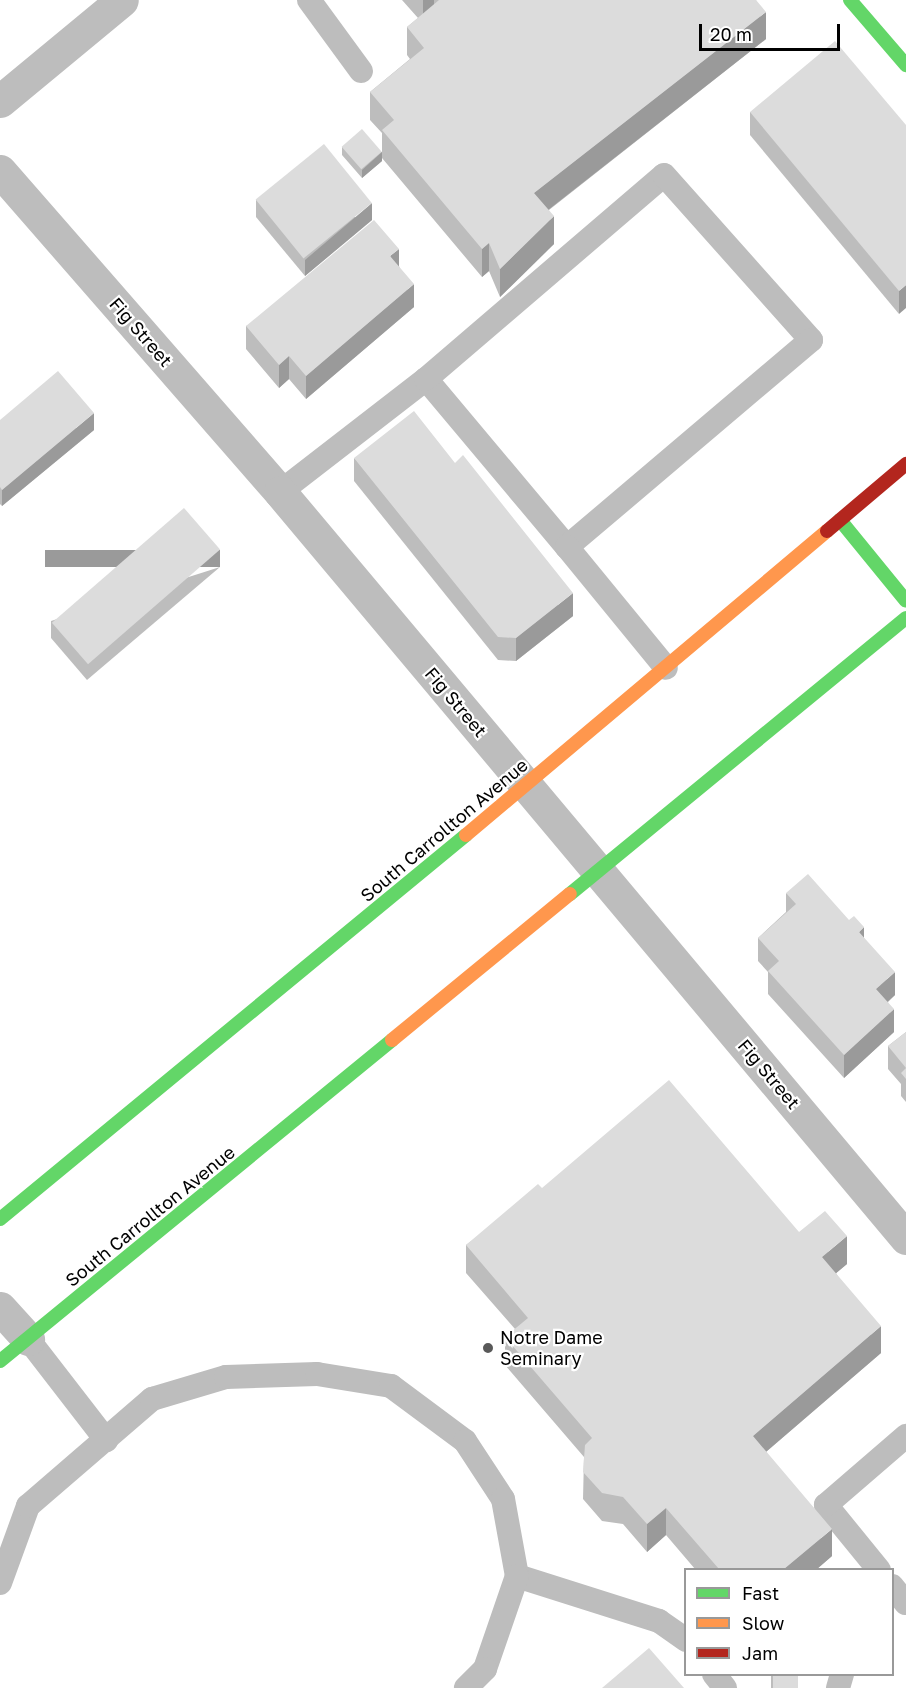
<!DOCTYPE html>
<style>
body{margin:0}
#map{position:relative;width:906px;height:1688px;overflow:hidden;background:#fff;font-family:"Golos Text",sans-serif}
div>[style]{position:absolute}
.lane>*{height:24px;margin:-12px;padding:0 12px;transform-origin:12px;border-radius:12px;background:#bdbdbd}
.street>*{height:33px;margin:-16.5px;padding:0 16.5px;transform-origin:16.5px;border-radius:16.5px;background:#bdbdbd}
.fast>*{height:14px;margin:-7px;padding:0 7px;transform-origin:7px;border-radius:7px;background:#63d668}
.slow>*{height:14px;margin:-7px;padding:0 7px;transform-origin:7px;border-radius:7px;background:#ff974d}
.jam>*{height:14px;margin:-7px;padding:0 7px;transform-origin:7px;border-radius:7px;background:#b3261e}
.wall>*{inset:0;background:#bdbdbd;transform-origin:0 0}
.shaded-wall>*{inset:0;background:#9a9a9a;transform-origin:0 0}
.building>*{inset:0;background:#dcdcdc;transform-origin:0 0}
.dots>*{width:16px;height:16px;translate:-50% -50%;box-sizing:border-box;border:3px solid #fff;border-radius:50%}
span{translate:-50% -50%;white-space:nowrap;text-align:center;line-height:1.15;-webkit-text-stroke:4.5px #fff;paint-order:stroke}
.street-label{font-size:18px;color:#000}
.poi-label{font-size:18px;color:#000}
.left{translate:0 -50%;text-align:left}
.legend{position:absolute;left:684px;top:1568px;width:210px;height:108px;box-sizing:border-box;background:#fff;border:2px solid #999;margin:0;padding:8px 10px;list-style:none;font-size:18px;color:#000}
.legend li{display:flex;align-items:center;gap:12px;height:30px}
.legend b{width:30px;border:2px solid #999}
.scale{position:absolute;left:699px;top:24px;width:141px;height:27px;box-sizing:border-box;border:3px solid #000;border-top:0;padding-left:8px;font-size:18px;line-height:21px;white-space:nowrap;color:#000;-webkit-text-stroke:4px #fff;paint-order:stroke}
</style>
<div id="map">
<div class="lane">
<i style="left:309px;top:0;width:88px;rotate:53.8deg"></i>
<i style="left:426px;top:379px;width:219px;rotate:50deg"></i>
<i style="left:280px;top:492px;width:185px;rotate:-37.7deg"></i>
<i style="left:426px;top:379px;width:313px;rotate:-40.6deg"></i>
<i style="left:664px;top:175px;width:221px;rotate:48.3deg"></i>
<i style="left:811px;top:340px;width:320px;rotate:139.7deg"></i>
<i style="left:567px;top:547px;width:156px;rotate:50.7deg"></i>
<i style="left:28px;top:1339px;width:128px;rotate:52.3deg"></i>
<i style="left:879px;top:1570px;width:84px;rotate:-129.2deg"></i>
<i style="left:826px;top:1505px;width:106px;rotate:-40.8deg"></i>
<i style="left:517px;top:1576px;width:149px;rotate:17.6deg"></i>
<i style="left:659px;top:1621px;width:33px;rotate:35deg"></i>
<i style="left:0;top:1583px;width:82px;rotate:-70deg"></i>
<i style="left:28px;top:1506px;width:164px;rotate:-40.8deg"></i>
<i style="left:152px;top:1399px;width:77px;rotate:-16.6deg"></i>
<i style="left:226px;top:1377px;width:91px;rotate:-1.9deg"></i>
<i style="left:317px;top:1374px;width:75px;rotate:9.2deg"></i>
<i style="left:391px;top:1386px;width:92px;rotate:36.6deg"></i>
<i style="left:465px;top:1441px;width:69px;rotate:56.8deg"></i>
<i style="left:503px;top:1499px;width:78px;rotate:79.7deg"></i>
<i style="left:517px;top:1576px;width:98px;rotate:109deg"></i>
<i style="left:485px;top:1669px;width:27px;rotate:135deg"></i>
<i style="left:892px;top:1586px;width:22px;rotate:51deg"></i>
<i style="left:714px;top:1674px;width:18px;rotate:52deg"></i>
<i style="left:838px;top:1688px;width:15px;rotate:-74deg"></i>
</div>
<div class="street">
<i style="left:0;top:101px;width:158px;rotate:-39.6deg"></i>
<i style="left:0;top:171px;width:426px;rotate:48.9deg"></i>
<i style="left:280px;top:492px;width:974px;rotate:50deg"></i>
<i style="left:0;top:1308px;width:42px;rotate:47.9deg"></i>
</div>
<div class="fast">
<i style="left:850px;top:0;width:86px;rotate:49.3deg"></i>
<i style="left:840px;top:520px;width:104px;rotate:50.8deg"></i>
<i style="left:570px;top:894px;width:435px;rotate:-39.4deg"></i>
<i style="left:0;top:1219px;width:604px;rotate:-39.49deg"></i>
<i style="left:0;top:1361px;width:507px;rotate:-39.31deg"></i>
</div>
<div class="slow">
<i style="left:466px;top:835px;width:472px;rotate:-40.1deg"></i>
<i style="left:392px;top:1040px;width:230px;rotate:-39.4deg"></i>
</div>
<div class="jam">
<i style="left:827px;top:531px;width:104px;rotate:-40.3deg"></i>
</div>
<div class="wall">
<i style="clip-path:polygon(402px 0,756px 0,766px 39px,549px 210px,554px 244px,500px 297px,489px 271px,482px 277px,382px 158px,382px 161px,362px 178px,342px 155px,342px 147px,382px 152px,382px 133px,370px 120px,370px 92px,410px 59px,407px 55px,407px 27px,418px 18px)"></i>
<i style="clip-path:polygon(750px 112px,906px 125px,899px 314px,750px 135px)"></i>
<i style="clip-path:polygon(256px 200px,372px 220px,305px 276px,256px 217px)"></i>
<i style="clip-path:polygon(399px 266px,414px 307px,306px 399px,289px 379px,279px 388px,246px 349px,246px 326px)"></i>
<i style="clip-path:polygon(0 420px,94px 430px,2px 506px,0 504px)"></i>
<i style="clip-path:polygon(354px 458px,573px 616px,516px 661px,498px 660px,354px 481px)"></i>
<i style="clip-path:polygon(220px 567px,87px 680px,51px 638px,51px 621px)"></i>
<i style="clip-path:polygon(786px 893px,864px 938px,895px 995px,888px 1002px,894px 1032px,844px 1078px,768px 994px,768px 972px,758px 961px,758px 938px,786px 912px)"></i>
<i style="clip-path:polygon(906px 1032px,906px 1102px,901px 1096px,901px 1084px,888px 1069px,888px 1046px)"></i>
<i style="clip-path:polygon(542px 1188px,799px 1232px,847px 1264px,836px 1273px,881px 1353px,766px 1452px,832px 1556px,817px 1569px,695px 1569px,666px 1535px,647px 1552px,623px 1524px,602px 1521px,583px 1499px,584px 1457px,505px 1365px,505px 1337px,515px 1329px,466px 1273px,466px 1245px)"></i>
<i style="left:771px;top:1674px;width:27px;height:14px"></i>
</div>
<div class="shaded-wall">
<i style="clip-path:polygon(423px 0,434px 0,434px 16px,423px 25px)"></i>
<i style="clip-path:polygon(766px 12px,766px 39px,534px 221px,534px 193px)"></i>
<i style="clip-path:polygon(382px 152px,382px 161px,362px 178px,362px 170px)"></i>
<i style="clip-path:polygon(372px 203px,372px 220px,305px 276px,305px 260px)"></i>
<i style="clip-path:polygon(554px 216px,554px 244px,500px 297px,500px 269px)"></i>
<i style="clip-path:polygon(489px 243px,489px 271px,482px 277px,482px 249px)"></i>
<i style="clip-path:polygon(399px 249px,399px 272px,390px 256px)"></i>
<i style="clip-path:polygon(414px 284px,414px 307px,306px 399px,306px 376px)"></i>
<i style="clip-path:polygon(906px 285px,906px 308px,899px 314px,899px 291px)"></i>
<i style="clip-path:polygon(289px 356px,289px 379px,279px 388px,279px 365px)"></i>
<i style="clip-path:polygon(94px 413px,94px 430px,2px 506px,2px 490px)"></i>
<i style="left:220px;top:550px;width:17px;height:175px;rotate:90deg"></i>
<i style="clip-path:polygon(573px 593px,573px 616px,516px 661px,516px 638px)"></i>
<i style="clip-path:polygon(864px 927px,864px 950px,859px 932px)"></i>
<i style="clip-path:polygon(895px 972px,895px 995px,876px 1012px,876px 989px)"></i>
<i style="clip-path:polygon(894px 1009px,894px 1032px,844px 1078px,844px 1055px)"></i>
<i style="clip-path:polygon(847px 1236px,847px 1264px,822px 1285px,822px 1257px)"></i>
<i style="clip-path:polygon(881px 1326px,881px 1353px,753px 1463px,753px 1436px)"></i>
<i style="clip-path:polygon(666px 1508px,666px 1535px,647px 1552px,647px 1524px)"></i>
<i style="clip-path:polygon(832px 1529px,832px 1556px,817px 1569px,784px 1569px)"></i>
</div>
<div class="building">
<i style="clip-path:polygon(439px 0,756px 0,766px 12px,534px 193px,554px 216px,500px 269px,489px 243px,482px 249px,382px 130px,394px 120px,370px 92px,424px 48px,407px 27px)"></i>
<i style="clip-path:polygon(835px 41px,906px 125px,906px 285px,899px 291px,750px 112px)"></i>
<i style="left:362px;top:129px;width:30px;height:27px;rotate:49deg"></i>
<i style="left:324px;top:144px;width:76px;height:88px;rotate:51deg"></i>
<i style="clip-path:polygon(374px 220px,399px 249px,390px 256px,414px 284px,306px 376px,289px 356px,279px 365px,246px 326px)"></i>
<i style="clip-path:polygon(58px 371px,94px 413px,2px 490px,0 487px,0 420px)"></i>
<i style="clip-path:polygon(414px 411px,455px 463px,463px 455px,573px 593px,516px 638px,498px 637px,354px 458px)"></i>
<i style="left:184px;top:508px;width:55px;height:175px;rotate:49deg"></i>
<i style="clip-path:polygon(808px 874px,849px 920px,854px 916px,864px 927px,859px 932px,895px 972px,876px 989px,894px 1009px,844px 1055px,768px 971px,779px 961px,758px 938px,796px 904px,786px 893px)"></i>
<i style="clip-path:polygon(906px 1032px,906px 1068px,888px 1046px)"></i>
<i style="clip-path:polygon(906px 1068px,906px 1079px,901px 1073px)"></i>
<i style="clip-path:polygon(669px 1080px,799px 1232px,825px 1211px,847px 1236px,822px 1257px,881px 1326px,753px 1436px,832px 1529px,784px 1569px,719px 1569px,666px 1508px,647px 1524px,623px 1497px,602px 1493px,583px 1472px,585px 1445px,592px 1438px,505px 1337px,528px 1318px,466px 1245px,538px 1184px,542px 1188px)"></i>
<i style="clip-path:polygon(649px 1648px,684px 1688px,602px 1688px)"></i>
<i style="left:773px;top:1674px;width:25px;height:14px"></i>
</div>
<div class="dots">
<i style="left:488px;top:1348px;background:#595959"></i>
</div>
<div class="street-label">
<span style="left:141px;top:332px;rotate:49deg">Fig Street</span>
<span style="left:456px;top:702px;rotate:50deg">Fig Street</span>
<span style="left:444px;top:830px;rotate:-40deg">South Carrollton Avenue</span>
<span style="left:769px;top:1074px;rotate:50deg">Fig Street</span>
<span style="left:150px;top:1216px;rotate:-39deg">South Carrollton Avenue</span>
</div>
<div class="poi-label">
<span class="left" style="left:500px;top:1348px">Notre Dame<br>Seminary</span>
</div>
<ul class="legend">
<li><b style="height:8px;background:#63d668"></b>Fast</li>
<li><b style="height:8px;background:#ff974d"></b>Slow</li>
<li><b style="height:8px;background:#b3261e"></b>Jam</li>
</ul>
<div class="scale">20 m</div>
</div>
